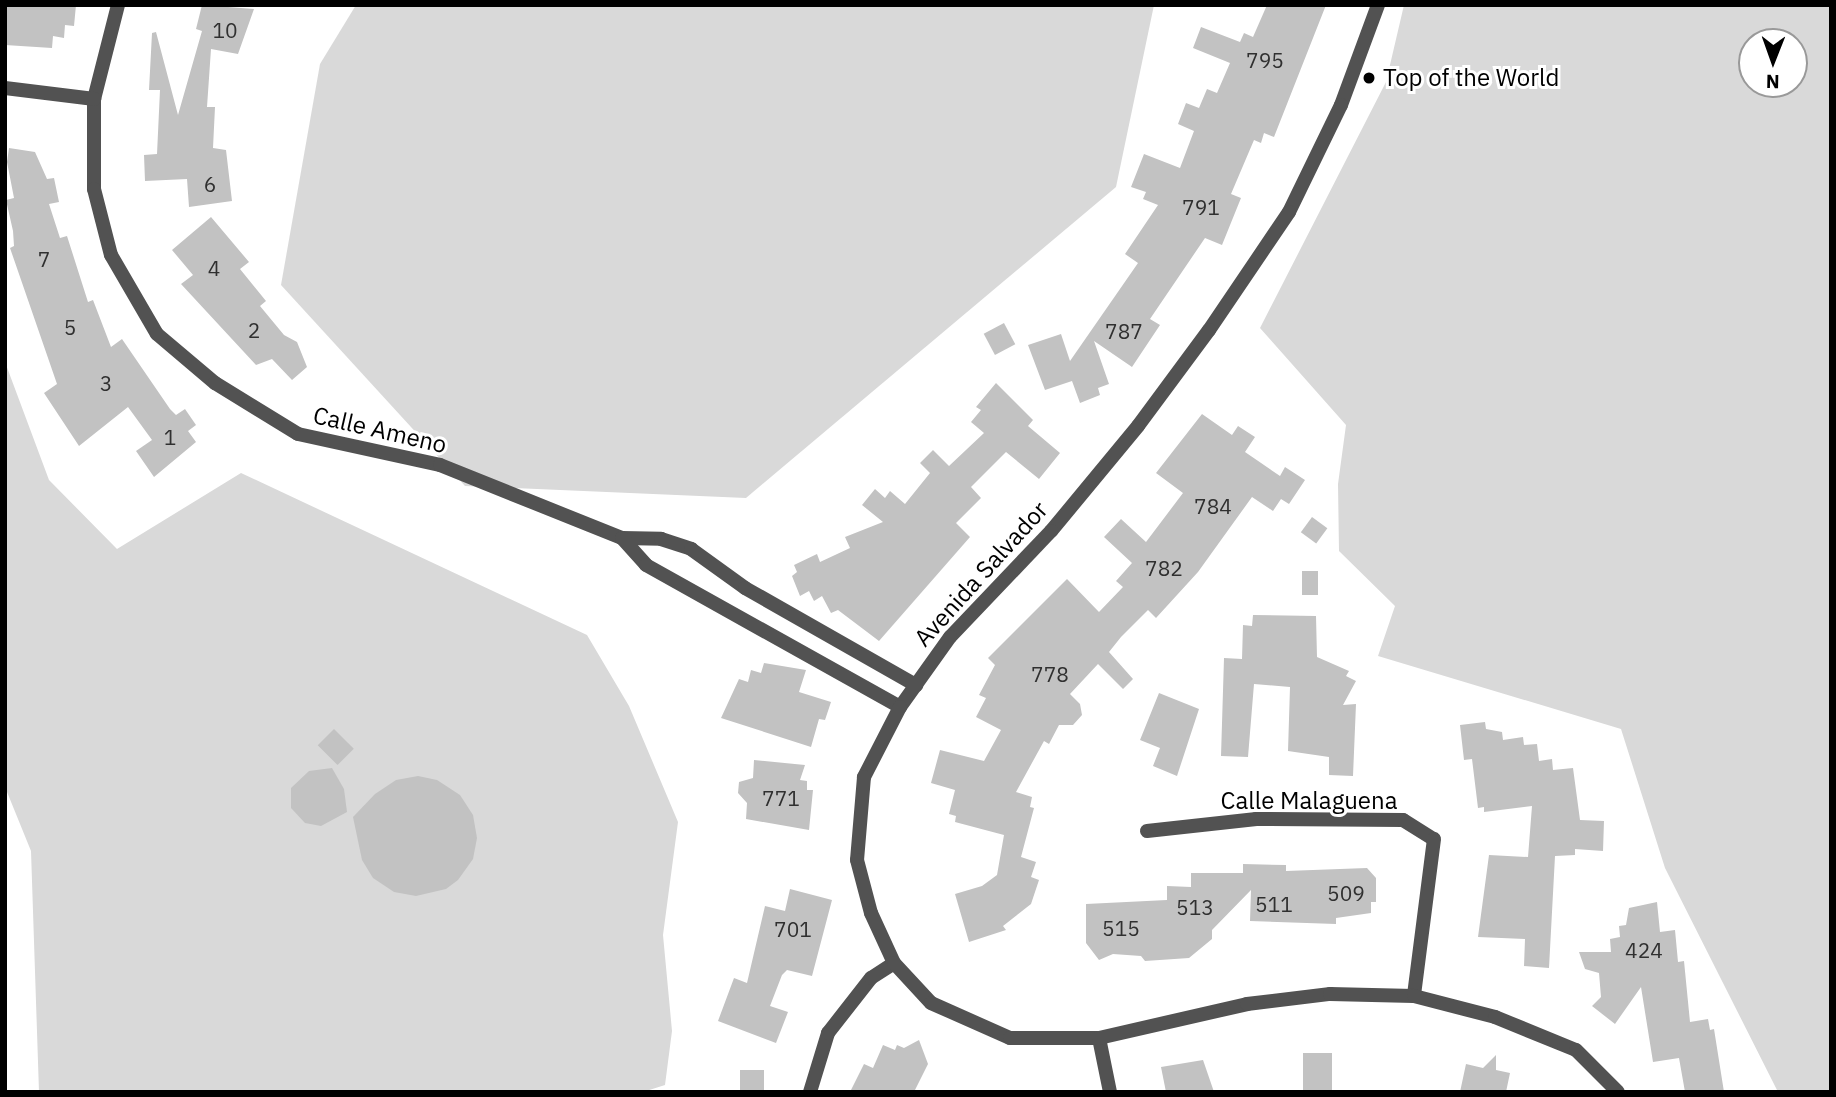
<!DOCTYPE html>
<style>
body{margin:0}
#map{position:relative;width:1836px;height:1097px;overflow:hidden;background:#fff;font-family:"IBM Plex Sans",sans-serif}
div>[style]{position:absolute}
.green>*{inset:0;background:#d9d9d9}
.building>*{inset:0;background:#c2c2c2;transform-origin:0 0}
.minor>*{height:14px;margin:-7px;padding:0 7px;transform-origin:7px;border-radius:7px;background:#525252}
.tertiary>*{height:14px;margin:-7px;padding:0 7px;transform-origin:7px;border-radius:7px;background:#525252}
.dots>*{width:19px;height:19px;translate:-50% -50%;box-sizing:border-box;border:4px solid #fff;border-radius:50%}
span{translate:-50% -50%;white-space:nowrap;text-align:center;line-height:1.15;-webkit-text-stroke:6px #fff;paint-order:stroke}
.number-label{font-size:21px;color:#303030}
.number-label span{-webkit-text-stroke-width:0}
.poi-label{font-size:24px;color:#000}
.left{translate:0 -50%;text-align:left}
.street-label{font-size:24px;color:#000}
.frame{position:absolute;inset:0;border:7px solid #000;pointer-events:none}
.north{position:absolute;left:1738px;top:28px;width:70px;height:70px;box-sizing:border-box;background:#fff;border:2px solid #999;border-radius:50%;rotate:181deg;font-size:19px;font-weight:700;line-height:28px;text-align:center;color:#000}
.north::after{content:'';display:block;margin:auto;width:24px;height:32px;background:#000;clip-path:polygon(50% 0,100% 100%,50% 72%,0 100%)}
</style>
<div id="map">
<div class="green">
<i style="clip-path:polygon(356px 5px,1154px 5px,1116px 187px,746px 498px,465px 486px,281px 285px,320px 64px)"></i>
<i style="clip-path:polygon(evenodd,1404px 5px,1831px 5px,1831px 1092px,1778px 1092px,1665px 868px,1621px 729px,1378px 656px,1395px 606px,1339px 551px,1338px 484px,1346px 425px,1260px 328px,1386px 82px,1404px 5px,1752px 42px,1794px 42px,1794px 84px,1752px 84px,1752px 42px)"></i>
<i style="clip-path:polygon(5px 362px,49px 480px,117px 549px,241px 473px,587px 635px,629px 706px,678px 822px,663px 935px,672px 1031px,665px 1085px,643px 1092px,39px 1092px,31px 851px,5px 787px)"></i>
</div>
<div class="building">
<i style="clip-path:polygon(5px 5px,76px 5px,74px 26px,65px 25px,64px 38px,53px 36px,52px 48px,5px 45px)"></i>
<i style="clip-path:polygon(202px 5px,254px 9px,238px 54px,211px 49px,207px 107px,215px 107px,213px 148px,226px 150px,232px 201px,189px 207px,187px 179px,145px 181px,144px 155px,157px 154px,160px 90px,149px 90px,152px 33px,156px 32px,178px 115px,202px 31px,196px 29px)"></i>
<i style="clip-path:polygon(1267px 5px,1326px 5px,1274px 137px,1264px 133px,1261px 143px,1254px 140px,1231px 194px,1241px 198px,1222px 245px,1205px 238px,1150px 319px,1160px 325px,1132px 367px,1094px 341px,1109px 384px,1098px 388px,1100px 395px,1080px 403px,1072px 381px,1045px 390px,1028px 345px,1061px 334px,1070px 361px,1138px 263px,1125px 254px,1158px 205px,1143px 199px,1146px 192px,1131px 187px,1144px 154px,1180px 168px,1194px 131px,1178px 124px,1186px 103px,1199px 108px,1207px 89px,1217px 93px,1230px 63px,1193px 48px,1201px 27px,1240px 42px,1244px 33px,1253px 37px)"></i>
<i style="clip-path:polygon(9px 148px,35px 152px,47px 179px,54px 178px,59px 202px,49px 204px,60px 238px,67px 236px,88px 302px,93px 300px,111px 347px,122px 339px,170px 409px,176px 415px,185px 409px,196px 425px,188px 431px,196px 442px,154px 477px,136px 451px,152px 440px,128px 407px,79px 446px,44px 393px,57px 384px,10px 248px,14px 246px,13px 231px,6px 200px,14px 198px,7px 162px)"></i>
<i style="clip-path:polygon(211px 217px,249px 262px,240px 269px,266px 301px,260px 306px,284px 335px,297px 342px,307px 367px,292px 380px,272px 359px,256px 365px,181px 284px,193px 275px,172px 250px)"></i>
<i style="left:1004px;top:323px;width:24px;height:23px;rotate:62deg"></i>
<i style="clip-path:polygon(996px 383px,1033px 420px,1028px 426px,1060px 453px,1039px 479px,1006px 452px,971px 487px,981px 498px,956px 523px,970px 537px,879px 641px,838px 610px,831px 613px,822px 596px,814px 601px,809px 591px,800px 596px,792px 576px,797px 572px,794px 565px,817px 554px,820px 562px,850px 548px,845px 537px,883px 522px,862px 505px,875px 489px,885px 498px,890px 491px,905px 504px,930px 473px,920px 463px,933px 450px,949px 466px,984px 433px,971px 422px,981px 410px,976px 407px)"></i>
<i style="clip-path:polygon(1202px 414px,1232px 435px,1238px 426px,1255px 437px,1245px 452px,1280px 476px,1285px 467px,1305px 480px,1289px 504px,1281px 499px,1273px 511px,1252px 497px,1198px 572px,1156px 618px,1148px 610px,1121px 637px,1109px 652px,1133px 679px,1123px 689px,1098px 664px,1070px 694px,1080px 704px,1082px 715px,1073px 725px,1059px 725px,1049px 744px,1044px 741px,1016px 792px,1032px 797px,1030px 807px,1034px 808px,1021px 857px,1036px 862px,1031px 877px,1039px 880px,1031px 904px,1003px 926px,1006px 930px,969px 942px,955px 894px,982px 886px,997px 875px,1004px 835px,955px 822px,956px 816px,949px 814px,955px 790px,931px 783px,940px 750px,984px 761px,1001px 730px,976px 717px,986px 698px,979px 695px,995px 665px,988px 658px,1067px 579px,1099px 612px,1123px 587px,1116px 581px,1132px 563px,1104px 537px,1121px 519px,1146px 542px,1183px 493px,1156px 473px)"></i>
<i style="left:1312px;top:517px;width:19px;height:19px;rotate:36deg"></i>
<i style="left:1302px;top:571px;width:16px;height:24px"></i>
<i style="clip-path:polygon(1253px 615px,1316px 616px,1317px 657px,1349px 671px,1346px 676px,1356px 681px,1343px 705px,1356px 704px,1353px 776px,1329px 775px,1329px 757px,1288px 751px,1290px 687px,1254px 684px,1248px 757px,1221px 756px,1224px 658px,1242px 659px,1243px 625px,1252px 626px)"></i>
<i style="clip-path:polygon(764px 663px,806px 670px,799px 692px,831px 702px,825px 720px,819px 719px,811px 747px,721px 718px,739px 679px,748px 682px,751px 670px,761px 673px)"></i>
<i style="clip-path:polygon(1159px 693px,1199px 709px,1177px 776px,1153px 766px,1160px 748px,1140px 740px)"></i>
<i style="clip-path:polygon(1485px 722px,1486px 729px,1502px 732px,1503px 740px,1523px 737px,1524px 745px,1537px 744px,1539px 761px,1552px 759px,1553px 770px,1573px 768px,1580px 820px,1604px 821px,1603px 851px,1575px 849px,1575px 855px,1555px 856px,1549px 968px,1524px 966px,1525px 939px,1478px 937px,1489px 855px,1528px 857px,1532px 806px,1484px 812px,1484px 807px,1478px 808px,1472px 759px,1464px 760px,1460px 725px)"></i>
<i style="left:334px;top:729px;width:28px;height:23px;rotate:45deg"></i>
<i style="clip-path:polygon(754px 760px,805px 765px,800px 780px,807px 781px,807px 790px,813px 790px,809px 830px,746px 819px,747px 803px,738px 793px,739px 782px,753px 778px)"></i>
<i style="clip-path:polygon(332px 768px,344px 789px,347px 812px,321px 826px,305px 823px,291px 808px,291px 788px,309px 771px)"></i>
<i style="clip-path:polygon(418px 776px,437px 780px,460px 795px,473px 815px,477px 838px,473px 859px,458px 880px,446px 889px,416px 896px,394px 892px,373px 878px,362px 860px,353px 817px,375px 794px,396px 780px)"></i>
<i style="clip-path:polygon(1243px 864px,1286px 865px,1286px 871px,1367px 868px,1376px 878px,1376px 902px,1371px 902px,1371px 913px,1336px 918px,1336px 924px,1250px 921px,1251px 890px,1212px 930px,1212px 939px,1189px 958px,1145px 961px,1141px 956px,1113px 954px,1099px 960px,1086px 943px,1086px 904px,1167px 900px,1167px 886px,1191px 887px,1191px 873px,1243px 873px)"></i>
<i style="clip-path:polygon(790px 889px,832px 900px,812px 976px,787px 970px,782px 975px,770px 1006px,788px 1012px,776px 1043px,718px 1021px,734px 978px,747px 983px,765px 906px,785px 911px)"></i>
<i style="clip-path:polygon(1657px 902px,1660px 932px,1675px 930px,1678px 962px,1684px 961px,1690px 1022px,1708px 1019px,1710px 1030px,1714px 1029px,1724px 1092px,1685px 1092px,1679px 1058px,1653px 1062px,1641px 987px,1615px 1024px,1592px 1006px,1601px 997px,1599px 973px,1585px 969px,1579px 952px,1611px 952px,1610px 939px,1620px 937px,1619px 926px,1626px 925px,1629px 908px)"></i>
<i style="clip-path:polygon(919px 1040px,928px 1064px,914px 1092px,850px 1092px,864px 1064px,873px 1068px,883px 1045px,895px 1050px,897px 1045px,904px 1048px)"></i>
<i style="left:1303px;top:1053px;width:29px;height:39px"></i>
<i style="clip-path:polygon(1496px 1055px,1496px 1070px,1510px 1073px,1506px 1092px,1460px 1092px,1466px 1064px,1483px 1068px)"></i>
<i style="clip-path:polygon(1203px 1060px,1214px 1092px,1166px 1092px,1161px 1067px)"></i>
<i style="left:740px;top:1070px;width:24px;height:22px"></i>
</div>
<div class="minor">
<i style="left:118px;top:5px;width:97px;rotate:104.3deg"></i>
<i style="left:94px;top:99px;width:90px;rotate:90deg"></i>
<i style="left:94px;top:189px;width:68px;rotate:75.6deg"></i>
<i style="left:111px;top:255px;width:91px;rotate:59.8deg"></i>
<i style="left:157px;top:334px;width:76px;rotate:40.2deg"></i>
<i style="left:215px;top:383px;width:97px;rotate:31.6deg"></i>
<i style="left:298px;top:434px;width:145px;rotate:12.3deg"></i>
<i style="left:440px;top:465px;width:196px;rotate:21.9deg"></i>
<i style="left:622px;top:538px;width:39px;rotate:1deg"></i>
<i style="left:661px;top:539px;width:32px;rotate:18deg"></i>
<i style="left:691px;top:549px;width:67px;rotate:35.8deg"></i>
<i style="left:745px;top:588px;width:197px;rotate:29.6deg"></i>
<i style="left:5px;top:88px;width:90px;rotate:7deg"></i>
<i style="left:622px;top:538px;width:36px;rotate:48deg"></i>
<i style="left:646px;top:565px;width:291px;rotate:29.2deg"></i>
<i style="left:1147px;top:831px;width:110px;rotate:-6.3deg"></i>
<i style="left:1256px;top:819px;width:147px;rotate:0.4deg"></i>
<i style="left:1403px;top:820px;width:36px;rotate:32deg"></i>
<i style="left:1434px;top:839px;width:158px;rotate:97.3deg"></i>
<i style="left:1099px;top:1038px;width:55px;rotate:78.5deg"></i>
<i style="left:810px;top:1092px;width:62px;rotate:-73deg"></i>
<i style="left:828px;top:1033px;width:70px;rotate:-52deg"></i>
<i style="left:871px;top:978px;width:27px;rotate:-33deg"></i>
</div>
<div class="tertiary">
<i style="left:1378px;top:5px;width:107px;rotate:110.3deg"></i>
<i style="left:1341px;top:105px;width:119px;rotate:115.9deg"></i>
<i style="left:1289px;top:212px;width:143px;rotate:124.1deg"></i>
<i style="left:1209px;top:330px;width:119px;rotate:126.5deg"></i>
<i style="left:1138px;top:426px;width:136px;rotate:129.6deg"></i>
<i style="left:1051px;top:531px;width:146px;rotate:133.6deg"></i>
<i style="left:950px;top:637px;width:86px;rotate:125.5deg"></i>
<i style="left:900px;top:707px;width:79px;rotate:117.2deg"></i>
<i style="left:864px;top:777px;width:83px;rotate:94.8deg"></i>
<i style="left:857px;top:860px;width:55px;rotate:75.2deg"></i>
<i style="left:871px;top:913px;width:55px;rotate:65.3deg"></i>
<i style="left:894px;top:963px;width:54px;rotate:47.2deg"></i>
<i style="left:931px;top:1003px;width:86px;rotate:23.9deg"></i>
<i style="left:1010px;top:1038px;width:89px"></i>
<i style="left:1099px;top:1038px;width:152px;rotate:-12.9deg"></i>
<i style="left:1247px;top:1004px;width:84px;rotate:-6.9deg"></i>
<i style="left:1330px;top:994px;width:84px;rotate:1.4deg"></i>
<i style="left:1414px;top:996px;width:84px;rotate:14.5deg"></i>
<i style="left:1495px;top:1017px;width:87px;rotate:22.2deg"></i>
<i style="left:1576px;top:1050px;width:59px;rotate:45deg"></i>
</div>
<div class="dots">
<i style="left:1369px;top:78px;background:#000"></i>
</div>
<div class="number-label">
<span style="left:225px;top:30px">10</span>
<span style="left:1265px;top:60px">795</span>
<span style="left:210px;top:184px">6</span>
<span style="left:1201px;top:207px">791</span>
<span style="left:44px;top:259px">7</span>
<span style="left:214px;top:268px">4</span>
<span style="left:70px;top:327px">5</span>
<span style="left:254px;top:330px">2</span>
<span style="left:1124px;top:331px">787</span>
<span style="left:106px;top:383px">3</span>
<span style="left:170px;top:437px">1</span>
<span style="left:1213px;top:506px">784</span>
<span style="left:1164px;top:568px">782</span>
<span style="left:1050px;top:674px">778</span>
<span style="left:781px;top:798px">771</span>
<span style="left:1346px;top:893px">509</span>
<span style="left:1274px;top:904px">511</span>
<span style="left:1195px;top:907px">513</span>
<span style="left:1121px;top:928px">515</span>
<span style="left:793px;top:929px">701</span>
<span style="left:1644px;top:950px">424</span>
</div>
<div class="poi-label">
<span class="left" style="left:1383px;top:78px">Top of the World</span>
</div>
<div class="street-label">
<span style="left:380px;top:430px;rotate:13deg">Calle Ameno</span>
<span style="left:981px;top:574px;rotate:-48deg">Avenida Salvador</span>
<span style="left:1309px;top:801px">Calle Malaguena</span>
</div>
<div class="frame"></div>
<div class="north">N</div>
</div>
